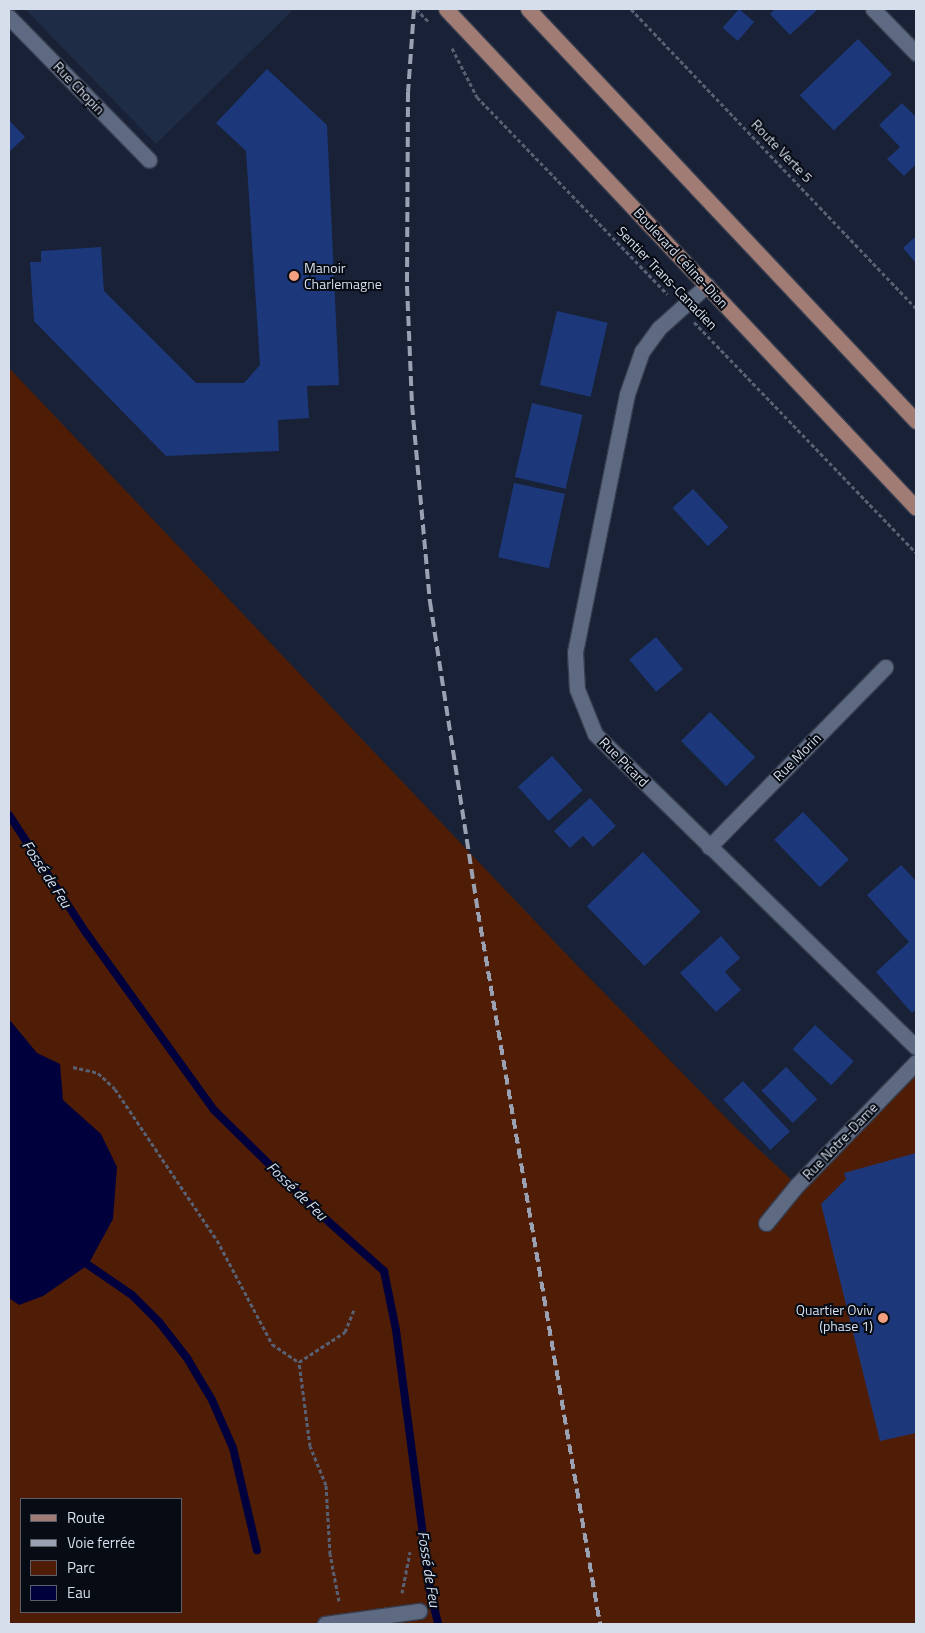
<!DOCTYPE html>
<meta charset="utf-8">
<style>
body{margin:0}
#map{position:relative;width:925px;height:1633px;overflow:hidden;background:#182136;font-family:"Titillium Web",sans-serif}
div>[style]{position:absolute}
.built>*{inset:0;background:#1f2c45}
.green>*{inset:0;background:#4f1d06}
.water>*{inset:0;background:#00003d}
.stream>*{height:8px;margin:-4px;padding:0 4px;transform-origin:4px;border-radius:4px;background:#00003d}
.building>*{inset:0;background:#1c387a;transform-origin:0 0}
.path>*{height:3px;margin-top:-1.5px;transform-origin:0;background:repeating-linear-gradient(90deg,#586073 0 4px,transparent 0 6.5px)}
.roads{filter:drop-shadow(1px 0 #363d4e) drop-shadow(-1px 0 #363d4e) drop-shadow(0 1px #363d4e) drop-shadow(0 -1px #363d4e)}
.minor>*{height:15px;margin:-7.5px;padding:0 7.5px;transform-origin:7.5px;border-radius:7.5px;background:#5e6a82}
.major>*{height:15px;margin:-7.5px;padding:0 7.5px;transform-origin:7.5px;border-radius:7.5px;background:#a17c75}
.rail>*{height:4px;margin-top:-2px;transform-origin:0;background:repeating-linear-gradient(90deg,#9aa1b2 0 10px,transparent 0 15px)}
.dots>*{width:14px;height:14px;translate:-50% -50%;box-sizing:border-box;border:2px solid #070b14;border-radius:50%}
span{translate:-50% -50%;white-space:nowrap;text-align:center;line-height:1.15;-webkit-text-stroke:4px #070b14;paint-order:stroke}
.street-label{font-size:14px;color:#d6ddeb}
.poi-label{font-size:14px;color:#d6ddeb}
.left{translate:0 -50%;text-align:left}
.right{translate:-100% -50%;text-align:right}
.water-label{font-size:15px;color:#d5dff3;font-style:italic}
.frame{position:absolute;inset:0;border:10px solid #d6ddeb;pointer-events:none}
.legend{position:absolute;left:20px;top:1498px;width:162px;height:115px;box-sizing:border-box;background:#070b14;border:1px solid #5a5f6a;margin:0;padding:6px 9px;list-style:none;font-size:15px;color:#d6ddeb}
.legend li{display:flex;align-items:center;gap:10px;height:25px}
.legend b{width:25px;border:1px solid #5a5f6a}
</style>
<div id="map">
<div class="built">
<i style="clip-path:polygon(25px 9px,294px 9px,156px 144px)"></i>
</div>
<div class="green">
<i style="clip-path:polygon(evenodd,9px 368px,570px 958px,737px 1129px,797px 1185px,916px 1062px,916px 1624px,9px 1624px,9px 368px,21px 1499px,181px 1499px,181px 1612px,21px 1612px,21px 1499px)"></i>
</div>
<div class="water">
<i style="clip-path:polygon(9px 1019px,37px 1053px,60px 1064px,63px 1100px,101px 1134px,117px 1167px,113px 1219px,88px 1265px,43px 1296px,19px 1305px,9px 1298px)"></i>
</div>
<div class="stream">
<i style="left:9px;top:815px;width:142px;rotate:56.8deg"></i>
<i style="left:87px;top:934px;width:217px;rotate:54.2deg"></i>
<i style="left:214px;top:1110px;width:148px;rotate:44.5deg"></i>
<i style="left:320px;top:1214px;width:86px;rotate:41.7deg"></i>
<i style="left:384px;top:1271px;width:60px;rotate:78.5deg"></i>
<i style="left:396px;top:1330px;width:267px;rotate:82.5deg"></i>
<i style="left:431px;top:1595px;width:30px;rotate:76deg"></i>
<i style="left:81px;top:1260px;width:62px;rotate:34.5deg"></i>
<i style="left:132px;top:1295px;width:38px;rotate:45deg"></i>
<i style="left:159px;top:1322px;width:46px;rotate:52.1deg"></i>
<i style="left:187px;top:1358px;width:49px;rotate:59.2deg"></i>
<i style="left:212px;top:1400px;width:52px;rotate:66.4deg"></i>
<i style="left:233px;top:1448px;width:105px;rotate:76.8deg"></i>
</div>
<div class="building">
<i style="left:739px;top:9px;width:20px;height:25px;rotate:41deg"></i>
<i style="clip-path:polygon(775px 9px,818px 9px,790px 35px,770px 14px)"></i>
<i style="left:858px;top:39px;width:49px;height:81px;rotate:46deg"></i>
<i style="clip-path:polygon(267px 69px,327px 125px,339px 385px,307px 386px,309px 418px,278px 420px,279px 451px,166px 456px,34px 321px,30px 262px,41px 262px,41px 251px,101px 247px,104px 291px,196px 383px,244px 383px,260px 365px,246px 151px,216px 123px)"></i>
<i style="clip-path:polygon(902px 103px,916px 117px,916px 164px,904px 176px,887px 159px,900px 147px,879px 125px)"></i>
<i style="clip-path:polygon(9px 120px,25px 137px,9px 152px)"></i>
<i style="clip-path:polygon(916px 236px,916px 263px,903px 248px)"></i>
<i style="left:557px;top:311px;width:52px;height:76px;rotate:13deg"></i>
<i style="left:532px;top:403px;width:52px;height:76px;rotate:13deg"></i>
<i style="left:514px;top:483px;width:52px;height:76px;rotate:12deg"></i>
<i style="left:693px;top:489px;width:52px;height:28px;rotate:47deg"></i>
<i style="left:656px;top:637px;width:42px;height:35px;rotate:50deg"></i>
<i style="left:710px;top:712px;width:64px;height:41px;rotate:45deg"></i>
<i style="left:552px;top:756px;width:46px;height:46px;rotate:48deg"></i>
<i style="clip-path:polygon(590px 798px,616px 826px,593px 847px,583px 836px,570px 848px,554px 831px)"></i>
<i style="left:803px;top:812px;width:66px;height:40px;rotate:46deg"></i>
<i style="left:643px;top:852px;width:83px;height:78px;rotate:46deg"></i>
<i style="clip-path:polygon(901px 865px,916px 881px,916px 1009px,912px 1013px,876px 972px,909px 942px,867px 895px)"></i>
<i style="clip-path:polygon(721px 936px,740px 958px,725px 972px,741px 990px,716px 1012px,680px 973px)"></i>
<i style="left:815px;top:1025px;width:53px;height:33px;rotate:43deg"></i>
<i style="left:786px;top:1067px;width:45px;height:34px;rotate:46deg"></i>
<i style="left:743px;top:1081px;width:69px;height:27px;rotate:47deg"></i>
<i style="clip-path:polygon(916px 1153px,916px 1433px,880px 1441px,821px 1204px,846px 1179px,844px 1173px)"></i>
</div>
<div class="path">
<i style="left:416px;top:9px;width:17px;rotate:45deg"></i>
<i style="left:631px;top:9px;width:413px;rotate:46.4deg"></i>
<i style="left:452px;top:48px;width:55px;rotate:63deg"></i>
<i style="left:477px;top:97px;width:274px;rotate:46deg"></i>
<i style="left:694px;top:322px;width:320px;rotate:46.1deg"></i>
<i style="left:73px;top:1067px;width:26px;rotate:13deg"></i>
<i style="left:98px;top:1073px;width:23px;rotate:43deg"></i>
<i style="left:115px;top:1089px;width:182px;rotate:56deg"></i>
<i style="left:217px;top:1240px;width:118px;rotate:62.1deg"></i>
<i style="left:272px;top:1344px;width:32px;rotate:34deg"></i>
<i style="left:402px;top:1593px;width:42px;rotate:-79deg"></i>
<i style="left:339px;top:1601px;width:48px;rotate:-100.8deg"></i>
<i style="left:330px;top:1554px;width:69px;rotate:-93.3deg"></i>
<i style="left:326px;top:1485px;width:42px;rotate:-112.3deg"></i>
<i style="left:310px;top:1446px;width:85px;rotate:-97.5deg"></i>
<i style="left:299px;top:1362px;width:55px;rotate:-33.1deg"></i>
<i style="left:345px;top:1332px;width:24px;rotate:-68deg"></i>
</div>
<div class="roads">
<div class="minor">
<i style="left:873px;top:9px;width:62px;rotate:45.7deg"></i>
<i style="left:9px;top:17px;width:200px;rotate:45.6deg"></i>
<i style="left:707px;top:285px;width:64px;rotate:138.1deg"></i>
<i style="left:659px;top:328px;width:29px;rotate:126deg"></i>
<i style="left:642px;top:351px;width:46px;rotate:109.2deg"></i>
<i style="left:627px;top:394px;width:263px;rotate:101.4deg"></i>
<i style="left:575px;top:652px;width:37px;rotate:87deg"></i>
<i style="left:577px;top:689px;width:48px;rotate:68.2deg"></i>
<i style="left:595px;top:734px;width:448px;rotate:44.3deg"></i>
<i style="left:709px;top:847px;width:252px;rotate:-45.6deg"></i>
<i style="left:766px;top:1223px;width:49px;rotate:-50.8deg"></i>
<i style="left:797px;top:1185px;width:171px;rotate:-45.9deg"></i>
<i style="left:325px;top:1624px;width:95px;rotate:-7.9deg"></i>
</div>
<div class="major">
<i style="left:446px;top:9px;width:685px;rotate:46.71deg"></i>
<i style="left:528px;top:9px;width:566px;rotate:46.72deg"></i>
</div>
</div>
<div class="rail">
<i style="left:414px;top:9px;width:83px;rotate:94.1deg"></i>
<i style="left:408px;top:92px;width:194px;rotate:90.3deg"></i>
<i style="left:407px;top:286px;width:119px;rotate:87.6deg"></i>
<i style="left:412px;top:405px;width:198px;rotate:84.8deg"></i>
<i style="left:430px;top:602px;width:314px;rotate:81.2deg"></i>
<i style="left:478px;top:912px;width:722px;rotate:80.28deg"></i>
</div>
<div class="dots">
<i style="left:294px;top:276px;background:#f2a080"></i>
<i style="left:883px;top:1318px;background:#f2a080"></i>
</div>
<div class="street-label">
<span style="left:79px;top:88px;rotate:46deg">Rue Chopin</span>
<span style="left:782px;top:151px;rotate:46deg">Route Verte 5</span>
<span style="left:681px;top:258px;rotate:47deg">Boulevard Céline-Dion</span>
<span style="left:667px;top:278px;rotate:46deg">Sentier Trans-Canadien</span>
<span style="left:797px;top:757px;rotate:-45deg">Rue Morin</span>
<span style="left:624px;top:762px;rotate:45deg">Rue Picard</span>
<span style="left:840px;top:1141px;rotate:-46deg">Rue Notre-Dame</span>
</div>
<div class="poi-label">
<span class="left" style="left:304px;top:276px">Manoir<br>Charlemagne</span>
<span class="right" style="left:873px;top:1318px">Quartier Oviv<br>(phase 1)</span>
</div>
<div class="water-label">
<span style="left:47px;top:874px;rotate:57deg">Fossé de Feu</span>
<span style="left:297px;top:1191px;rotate:44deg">Fossé de Feu</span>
<span style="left:429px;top:1569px;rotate:81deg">Fossé de Feu</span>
</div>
<div class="frame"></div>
<ul class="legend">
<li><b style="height:6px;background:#a17c75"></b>Route</li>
<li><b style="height:6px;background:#9aa1b2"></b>Voie ferrée</li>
<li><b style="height:14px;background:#4f1d06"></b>Parc</li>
<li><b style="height:14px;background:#00003d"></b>Eau</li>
</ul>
</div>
